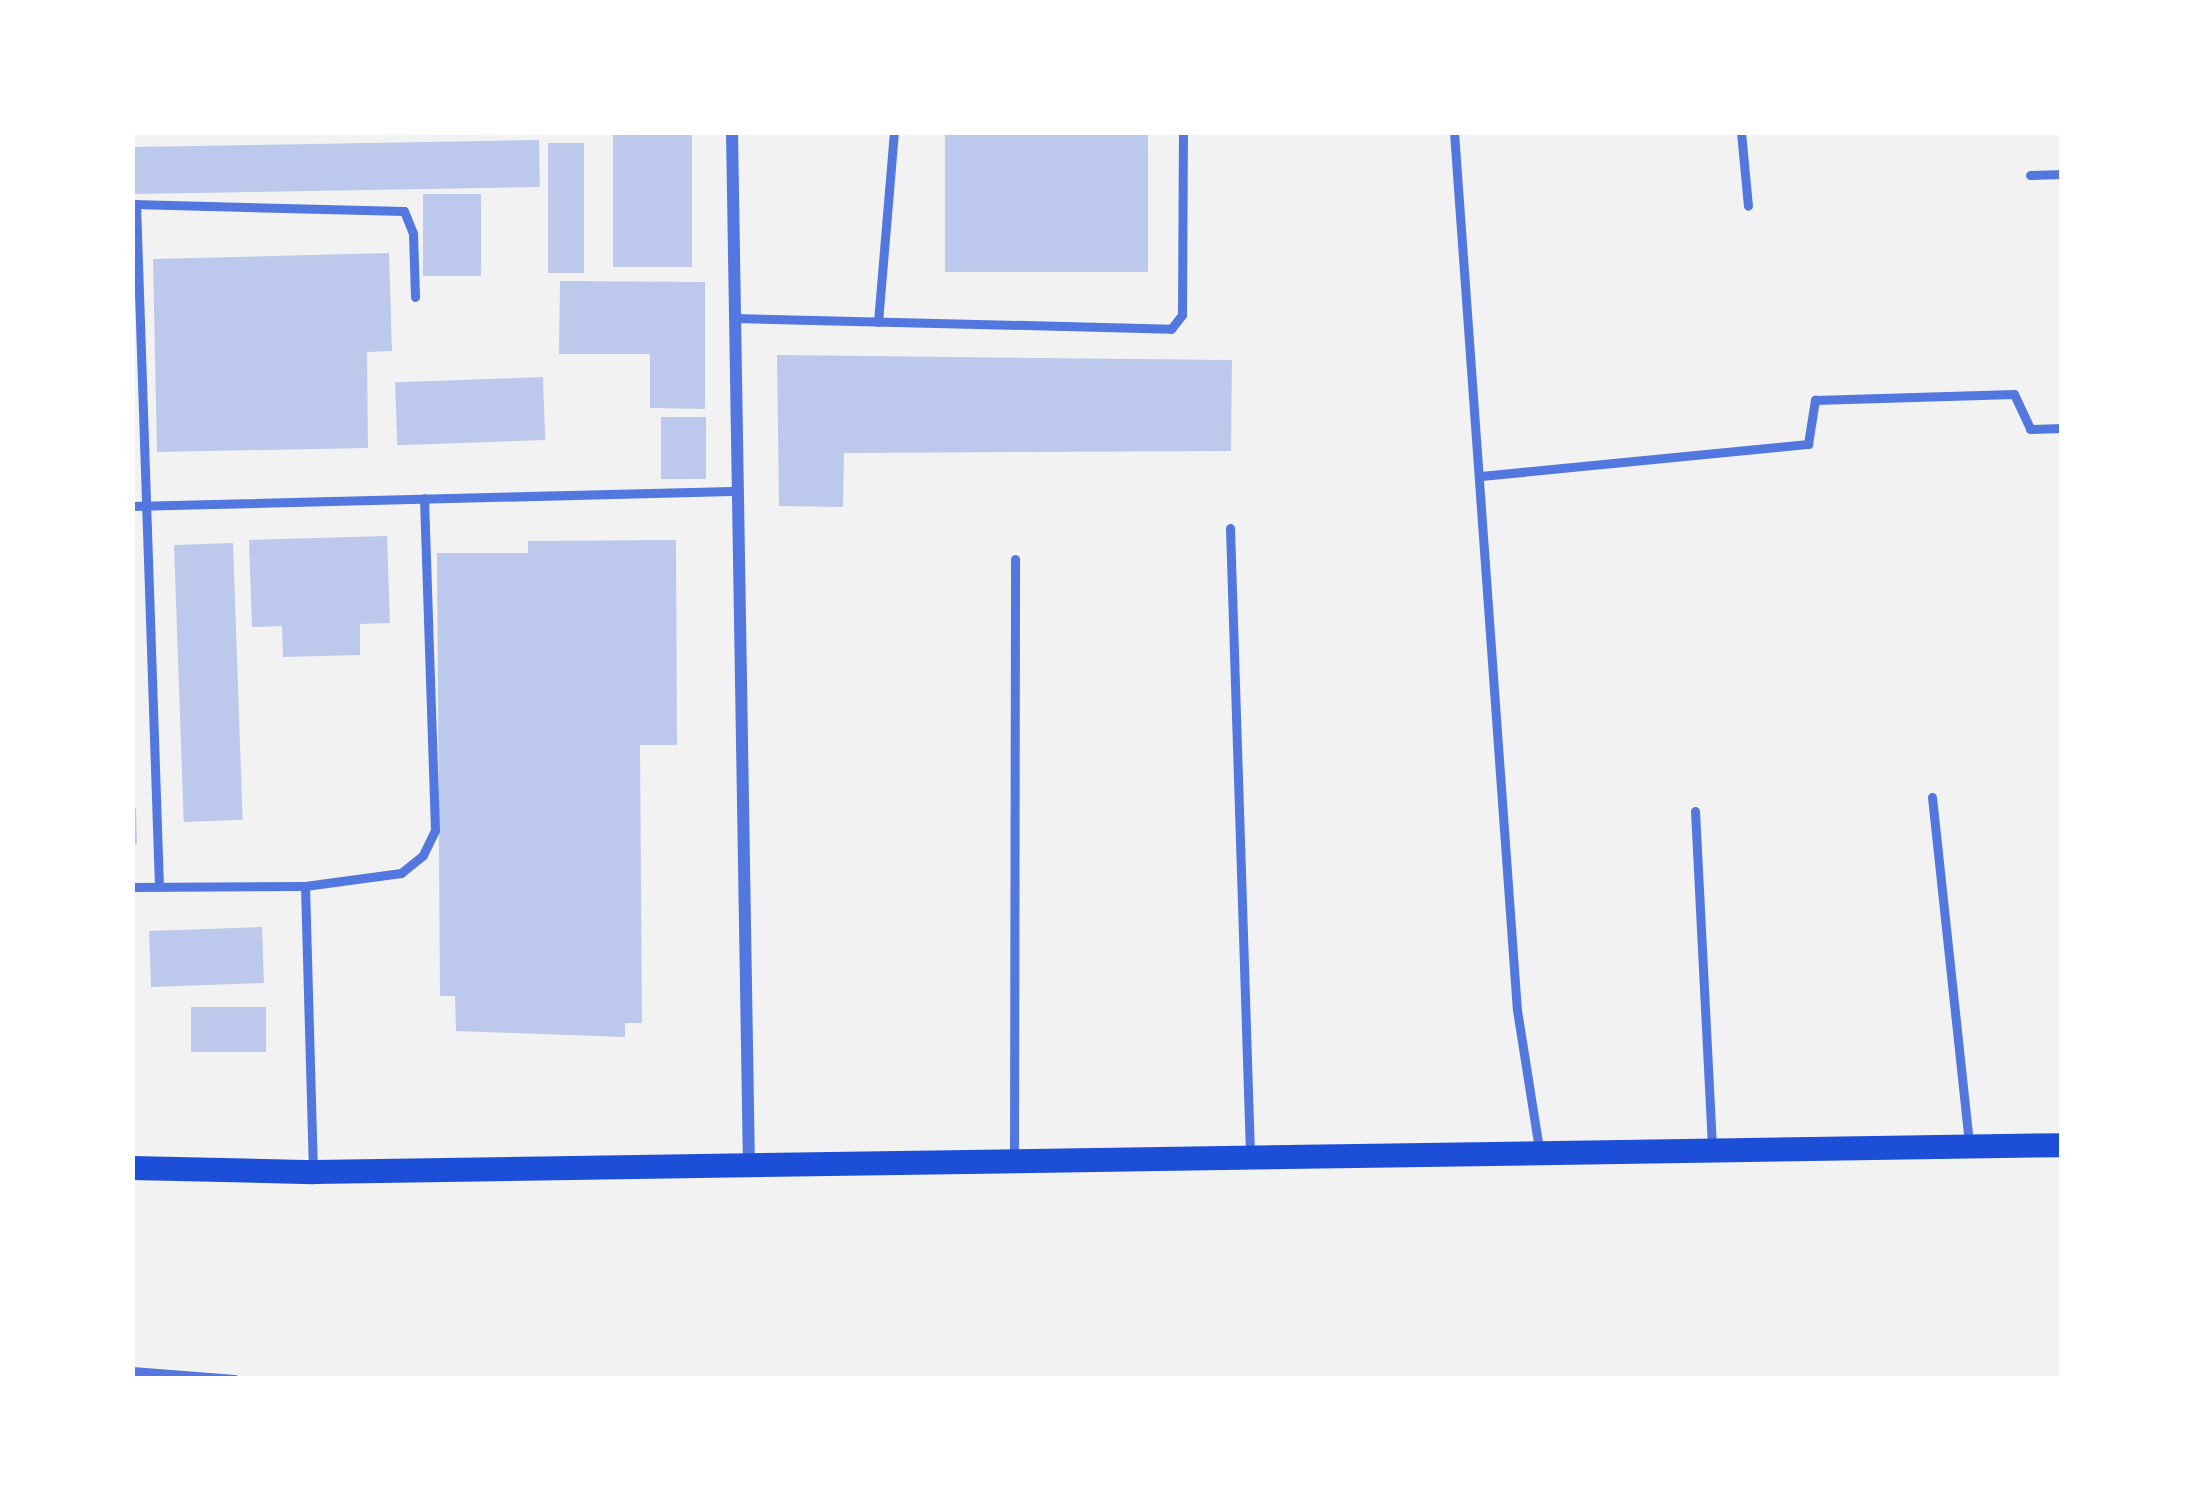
<!DOCTYPE html>
<style>
body{margin:0}
#map{position:relative;width:2194px;height:1511px;overflow:hidden;background:#f2f2f2;font-family:"Nunito Sans",sans-serif}
div>[style]{position:absolute}
.building>*{inset:0;background:#bdc9ec;transform-origin:0 0}
.service>*{height:9px;margin:-4.5px;padding:0 4.5px;transform-origin:4.5px;border-radius:4.5px;background:#5277de}
.minor>*{height:12px;margin:-6px;padding:0 6px;transform-origin:6px;border-radius:6px;background:#5277de}
.secondary>*{height:24px;margin:-12px;padding:0 12px;transform-origin:12px;border-radius:12px;background:#1d4ed8}
span{translate:-50% -50%;white-space:nowrap;text-align:center;line-height:1.15;-webkit-text-stroke:9px #fff;paint-order:stroke}
.frame{position:absolute;inset:0;border:135px solid #fff;pointer-events:none}
</style>
<div id="map">
<div class="building">
<i style="left:613px;top:132px;width:79px;height:135px"></i>
<i style="left:945px;top:132px;width:203px;height:140px"></i>
<i style="left:539px;top:140px;width:47px;height:407px;rotate:89deg"></i>
<i style="left:548px;top:143px;width:36px;height:130px"></i>
<i style="left:423px;top:194px;width:58px;height:82px"></i>
<i style="clip-path:polygon(389px 253px,392px 351px,367px 352px,368px 448px,157px 452px,153px 259px)"></i>
<i style="clip-path:polygon(560px 281px,705px 282px,705px 409px,650px 408px,650px 354px,559px 354px)"></i>
<i style="clip-path:polygon(777px 355px,1232px 360px,1231px 451px,844px 453px,843px 507px,779px 506px)"></i>
<i style="left:543px;top:377px;width:63px;height:148px;rotate:88deg"></i>
<i style="left:661px;top:417px;width:45px;height:62px"></i>
<i style="clip-path:polygon(387px 536px,390px 623px,360px 624px,360px 655px,283px 657px,282px 626px,252px 627px,249px 540px)"></i>
<i style="clip-path:polygon(676px 540px,677px 745px,640px 745px,642px 1023px,625px 1023px,625px 1037px,456px 1031px,455px 996px,440px 996px,437px 553px,528px 553px,528px 541px)"></i>
<i style="left:233px;top:543px;width:277px;height:59px;rotate:88deg"></i>
<i style="clip-path:polygon(132px 808px,136px 808px,137px 844px,132px 844px)"></i>
<i style="left:262px;top:927px;width:56px;height:113px;rotate:88deg"></i>
<i style="left:191px;top:1007px;width:75px;height:45px"></i>
</div>
<div class="service">
<i style="left:1454px;top:132px;width:880px;rotate:85.9deg"></i>
<i style="left:1517px;top:1010px;width:141px;rotate:81deg"></i>
<i style="left:1741px;top:132px;width:74px;rotate:84.6deg"></i>
<i style="left:2030px;top:175px;width:32px;rotate:-2deg"></i>
<i style="left:132px;top:204px;width:272px;rotate:1.5deg"></i>
<i style="left:404px;top:211px;width:24px;rotate:68deg"></i>
<i style="left:413px;top:233px;width:64px;rotate:88.2deg"></i>
<i style="left:136px;top:204px;width:683px;rotate:88.07deg"></i>
<i style="left:735px;top:318px;width:436px;rotate:1.4deg"></i>
<i style="left:1171px;top:329px;width:18px;rotate:-52deg"></i>
<i style="left:1182px;top:315px;width:183px;rotate:-89.7deg"></i>
<i style="left:878px;top:322px;width:191px;rotate:-85.2deg"></i>
<i style="left:1481px;top:476px;width:329px;rotate:-5.6deg"></i>
<i style="left:1808px;top:444px;width:45px;rotate:-81deg"></i>
<i style="left:1815px;top:400px;width:199px;rotate:-1.7deg"></i>
<i style="left:2014px;top:394px;width:38px;rotate:65deg"></i>
<i style="left:2030px;top:429px;width:32px;rotate:-2deg"></i>
<i style="left:132px;top:506px;width:600px;rotate:-1.43deg"></i>
<i style="left:1230px;top:528px;width:625px;rotate:88.17deg"></i>
<i style="left:1932px;top:797px;width:351px;rotate:83.9deg"></i>
<i style="left:1695px;top:811px;width:338px;rotate:87.1deg"></i>
<i style="left:305px;top:886px;width:281px;rotate:88.4deg"></i>
<i style="left:132px;top:887px;width:173px;rotate:-0.3deg"></i>
<i style="left:305px;top:886px;width:97px;rotate:-7.7deg"></i>
<i style="left:401px;top:873px;width:28px;rotate:-39deg"></i>
<i style="left:423px;top:855px;width:28px;rotate:-64deg"></i>
<i style="left:435px;top:830px;width:332px;rotate:-91.9deg"></i>
<i style="left:1014px;top:1160px;width:601px;rotate:-89.9deg"></i>
<i style="left:132px;top:1371px;width:103px;rotate:4.4deg"></i>
</div>
<div class="minor">
<i style="left:732px;top:132px;width:1033px;rotate:89.06deg"></i>
</div>
<div class="secondary">
<i style="left:132px;top:1168px;width:182px;rotate:1.3deg"></i>
<i style="left:314px;top:1172px;width:1748px;rotate:-0.88deg"></i>
</div>
<div class="frame"></div>
</div>
